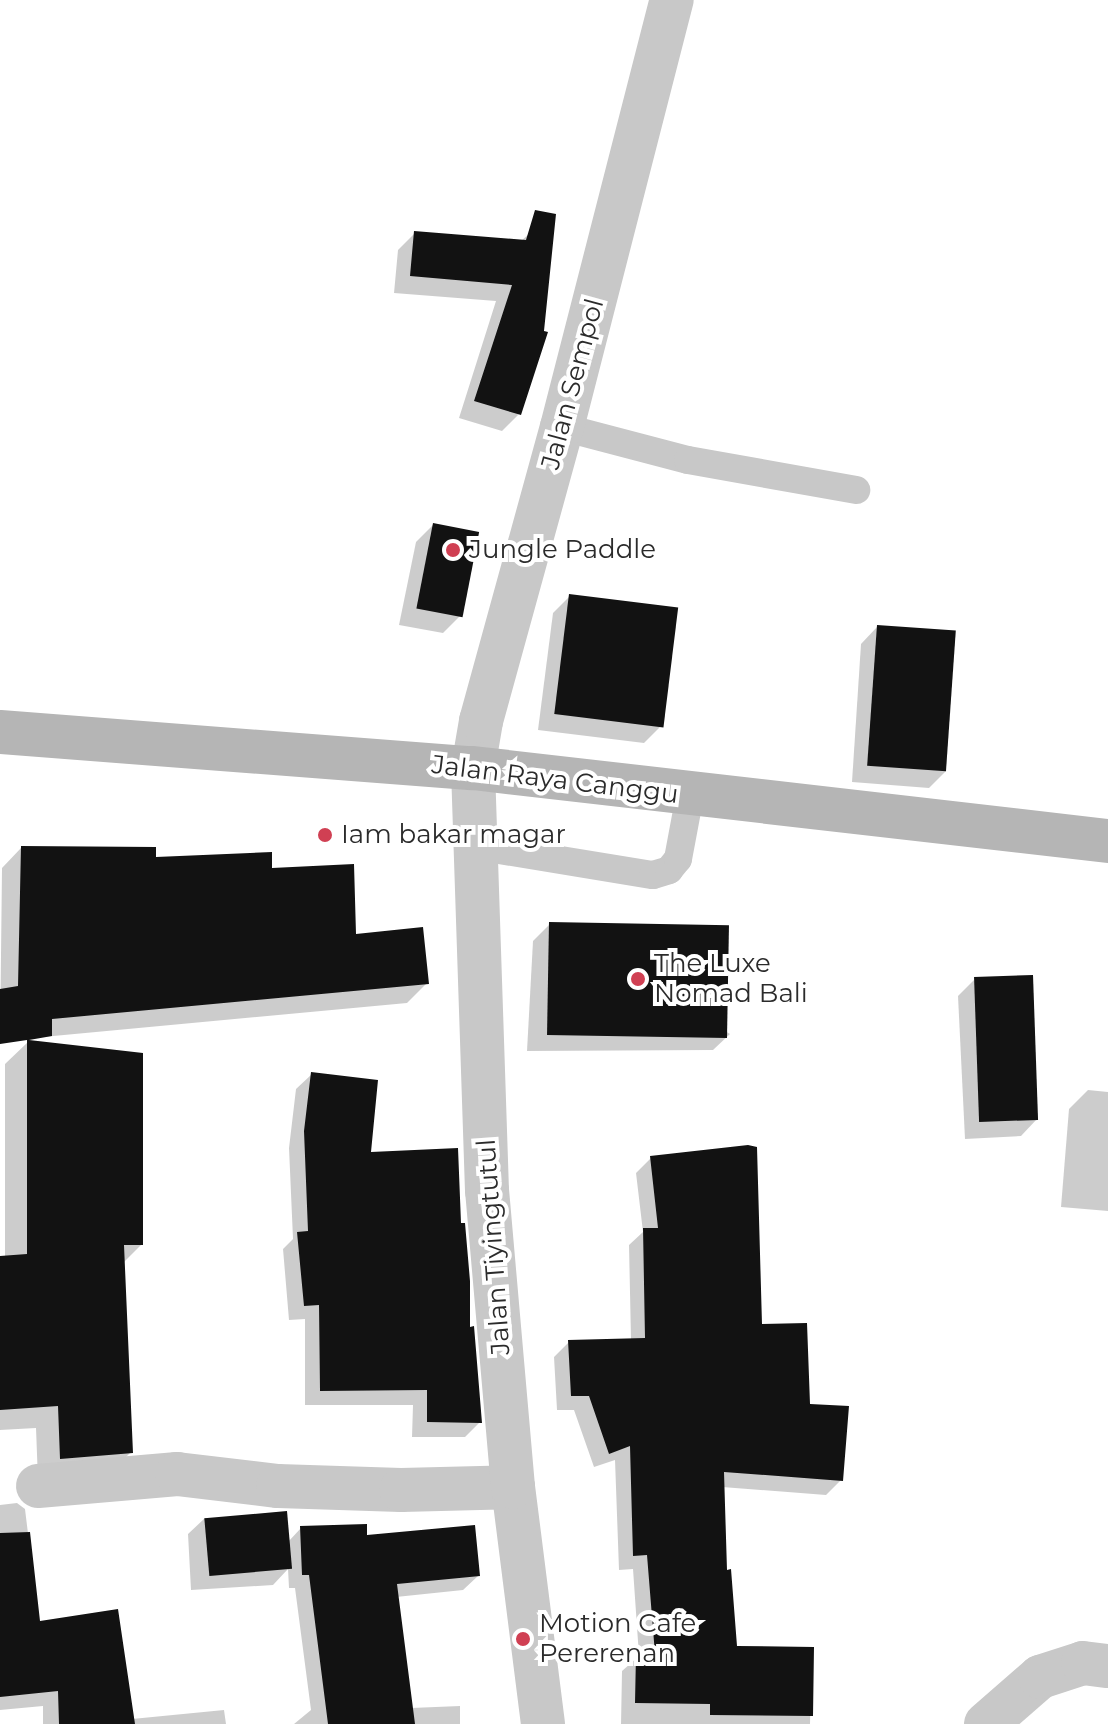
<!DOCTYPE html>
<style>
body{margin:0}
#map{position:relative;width:1108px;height:1724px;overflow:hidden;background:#fff;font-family:Montserrat,sans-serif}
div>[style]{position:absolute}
.shadow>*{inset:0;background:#0003}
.building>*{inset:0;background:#121212;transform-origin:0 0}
.service>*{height:28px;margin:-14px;padding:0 14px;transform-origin:14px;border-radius:14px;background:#c8c8c8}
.minor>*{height:44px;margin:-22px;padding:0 22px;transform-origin:22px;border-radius:22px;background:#c8c8c8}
.tertiary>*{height:44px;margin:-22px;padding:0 22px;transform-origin:22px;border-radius:22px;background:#c8c8c8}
.secondary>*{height:44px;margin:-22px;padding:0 22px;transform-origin:22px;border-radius:22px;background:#b5b5b5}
.dots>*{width:22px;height:22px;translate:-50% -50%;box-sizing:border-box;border:4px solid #fff;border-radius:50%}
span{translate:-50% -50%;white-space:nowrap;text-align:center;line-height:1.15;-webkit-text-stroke:8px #fff;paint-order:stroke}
.street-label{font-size:26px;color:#2b2b2b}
.poi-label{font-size:26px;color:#2b2b2b}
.left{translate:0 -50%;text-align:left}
</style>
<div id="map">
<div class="shadow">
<i style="clip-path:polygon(415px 233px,521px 241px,530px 233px,519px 414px,502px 431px,459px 418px,496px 301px,394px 293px,398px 250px)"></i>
<i style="clip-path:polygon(433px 525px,460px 616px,443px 633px,399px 625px,416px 542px)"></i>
<i style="clip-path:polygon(570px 596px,661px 726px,644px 743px,538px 730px,553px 613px)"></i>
<i style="clip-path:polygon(877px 627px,946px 771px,929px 788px,852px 782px,861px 644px)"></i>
<i style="clip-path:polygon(21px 848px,270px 870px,354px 936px,427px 983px,407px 1003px,0 1041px,2px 868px)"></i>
<i style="clip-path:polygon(550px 924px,730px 1034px,713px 1050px,527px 1051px,533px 941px)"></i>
<i style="clip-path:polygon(974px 980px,1037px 1119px,1021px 1136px,965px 1139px,958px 996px)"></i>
<i style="clip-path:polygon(28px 1042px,141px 1245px,123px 1263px,131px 1452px,108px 1475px,38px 1481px,36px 1428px,0 1430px,0 1258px,5px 1257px,5px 1064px)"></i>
<i style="clip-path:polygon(312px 1074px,369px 1154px,468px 1329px,480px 1422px,465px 1437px,412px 1437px,413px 1405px,305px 1405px,305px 1319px,289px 1320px,283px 1249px,293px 1239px,289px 1148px,296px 1089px)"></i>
<i style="clip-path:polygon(1088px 1090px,1108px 1092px,1108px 1211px,1061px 1207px,1069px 1109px)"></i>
<i style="clip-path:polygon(651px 1158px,808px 1405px,841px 1480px,826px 1495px,722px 1487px,725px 1572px,735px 1648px,812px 1649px,810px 1724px,621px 1724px,622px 1671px,639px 1656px,633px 1569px,619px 1570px,615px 1460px,594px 1467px,574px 1410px,557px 1410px,554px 1357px,569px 1342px,631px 1340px,629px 1245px,643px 1232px,636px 1173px)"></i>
<i style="clip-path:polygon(17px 1503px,25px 1509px,39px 1623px,132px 1719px,224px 1710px,226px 1724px,43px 1724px,43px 1706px,0 1710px,0 1505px)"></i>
<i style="clip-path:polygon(205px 1518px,288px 1542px,301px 1528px,365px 1538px,478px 1576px,463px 1590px,396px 1597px,411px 1708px,460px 1706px,460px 1724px,294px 1724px,311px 1710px,295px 1588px,289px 1588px,288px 1569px,273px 1585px,191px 1590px,188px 1534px)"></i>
</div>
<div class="building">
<i style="clip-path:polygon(535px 210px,556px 214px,544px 331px,548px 332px,521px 415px,474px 401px,512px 285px,410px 276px,414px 231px,526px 240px)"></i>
<i style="left:433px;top:523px;width:47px;height:87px;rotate:11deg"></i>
<i style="left:569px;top:594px;width:110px;height:121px;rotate:7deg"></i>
<i style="left:877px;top:625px;width:79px;height:141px;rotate:4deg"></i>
<i style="clip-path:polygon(21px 846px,156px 847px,156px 857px,272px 852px,272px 868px,354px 864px,356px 934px,423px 927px,429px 984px,52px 1019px,52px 1036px,29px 1040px,143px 1053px,143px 1245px,124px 1245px,133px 1453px,60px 1459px,58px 1406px,0 1410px,0 1256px,27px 1254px,27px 1040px,0 1044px,0 989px,18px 986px)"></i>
<i style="left:549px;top:922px;width:180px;height:113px;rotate:1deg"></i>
<i style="left:1033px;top:975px;width:145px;height:59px;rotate:88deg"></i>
<i style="clip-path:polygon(311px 1072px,378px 1080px,371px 1152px,458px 1148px,461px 1223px,465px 1223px,470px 1281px,470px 1327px,474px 1326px,482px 1423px,427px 1422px,427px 1390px,320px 1391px,319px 1305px,304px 1306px,297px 1232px,308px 1231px,304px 1131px)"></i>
<i style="clip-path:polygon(748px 1145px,757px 1147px,762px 1324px,807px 1323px,810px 1404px,849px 1406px,843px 1481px,724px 1472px,727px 1570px,731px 1569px,737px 1646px,814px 1647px,813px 1716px,710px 1715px,710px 1704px,635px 1703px,636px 1654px,655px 1654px,647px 1555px,633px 1556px,630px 1446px,609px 1454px,589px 1396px,571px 1396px,568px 1340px,645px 1338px,643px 1228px,658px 1228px,650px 1156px)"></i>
<i style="left:287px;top:1511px;width:58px;height:83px;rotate:85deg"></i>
<i style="clip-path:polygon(367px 1524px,367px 1535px,475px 1525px,480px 1576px,397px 1584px,415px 1724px,328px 1724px,309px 1575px,302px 1575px,300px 1526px)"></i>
<i style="clip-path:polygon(30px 1532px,40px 1621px,118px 1609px,135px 1724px,59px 1724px,58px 1691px,0 1697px,0 1533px)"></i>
</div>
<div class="service">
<i style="left:562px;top:427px;width:130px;rotate:14.7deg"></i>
<i style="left:688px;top:460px;width:171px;rotate:10.1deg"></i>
<i style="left:475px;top:846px;width:180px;rotate:9.3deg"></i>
<i style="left:653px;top:875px;width:17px;rotate:-17deg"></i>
<i style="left:669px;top:870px;width:14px;rotate:-51deg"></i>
<i style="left:678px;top:859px;width:65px;rotate:-79.4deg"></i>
</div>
<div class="minor">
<i style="left:38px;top:1486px;width:140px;rotate:-4.9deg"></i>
<i style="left:177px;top:1474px;width:102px;rotate:6.8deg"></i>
<i style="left:278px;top:1486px;width:123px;rotate:1.9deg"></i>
<i style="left:401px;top:1490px;width:112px;rotate:-1.5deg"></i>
<i style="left:986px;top:1724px;width:72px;rotate:-41deg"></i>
<i style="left:1040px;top:1677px;width:45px;rotate:-18deg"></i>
<i style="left:1083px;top:1663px;width:25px;rotate:7deg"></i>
</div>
<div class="tertiary">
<i style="left:543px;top:1724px;width:239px;rotate:-97.2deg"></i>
<i style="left:513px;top:1487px;width:297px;rotate:-95deg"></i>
<i style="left:487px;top:1191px;width:423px;rotate:-91.9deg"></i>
<i style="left:473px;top:768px;width:48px;rotate:-80.3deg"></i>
<i style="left:481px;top:721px;width:305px;rotate:-74.6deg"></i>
<i style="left:562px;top:427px;width:441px;rotate:-75.6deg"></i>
</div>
<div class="secondary">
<i style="left:0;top:732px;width:474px;rotate:4.4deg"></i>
<i style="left:473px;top:768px;width:639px;rotate:6.56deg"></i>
</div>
<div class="dots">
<i style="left:453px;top:550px;background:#d04053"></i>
<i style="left:325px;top:835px;background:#d04053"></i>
<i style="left:638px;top:979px;background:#d04053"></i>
<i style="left:523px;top:1639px;background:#d04053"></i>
</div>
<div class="street-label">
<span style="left:573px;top:384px;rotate:-75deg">Jalan Sempol</span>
<span style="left:555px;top:780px;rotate:7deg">Jalan Raya Canggu</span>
<span style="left:494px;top:1247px;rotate:-94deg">Jalan Tiyingtutul</span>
</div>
<div class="poi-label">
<span class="left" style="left:469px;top:550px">Jungle Paddle</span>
<span class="left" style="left:341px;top:835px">Iam bakar magar</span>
<span class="left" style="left:654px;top:979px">The Luxe<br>Nomad Bali</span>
<span class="left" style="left:539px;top:1639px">Motion Cafe<br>Pererenan</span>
</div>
</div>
